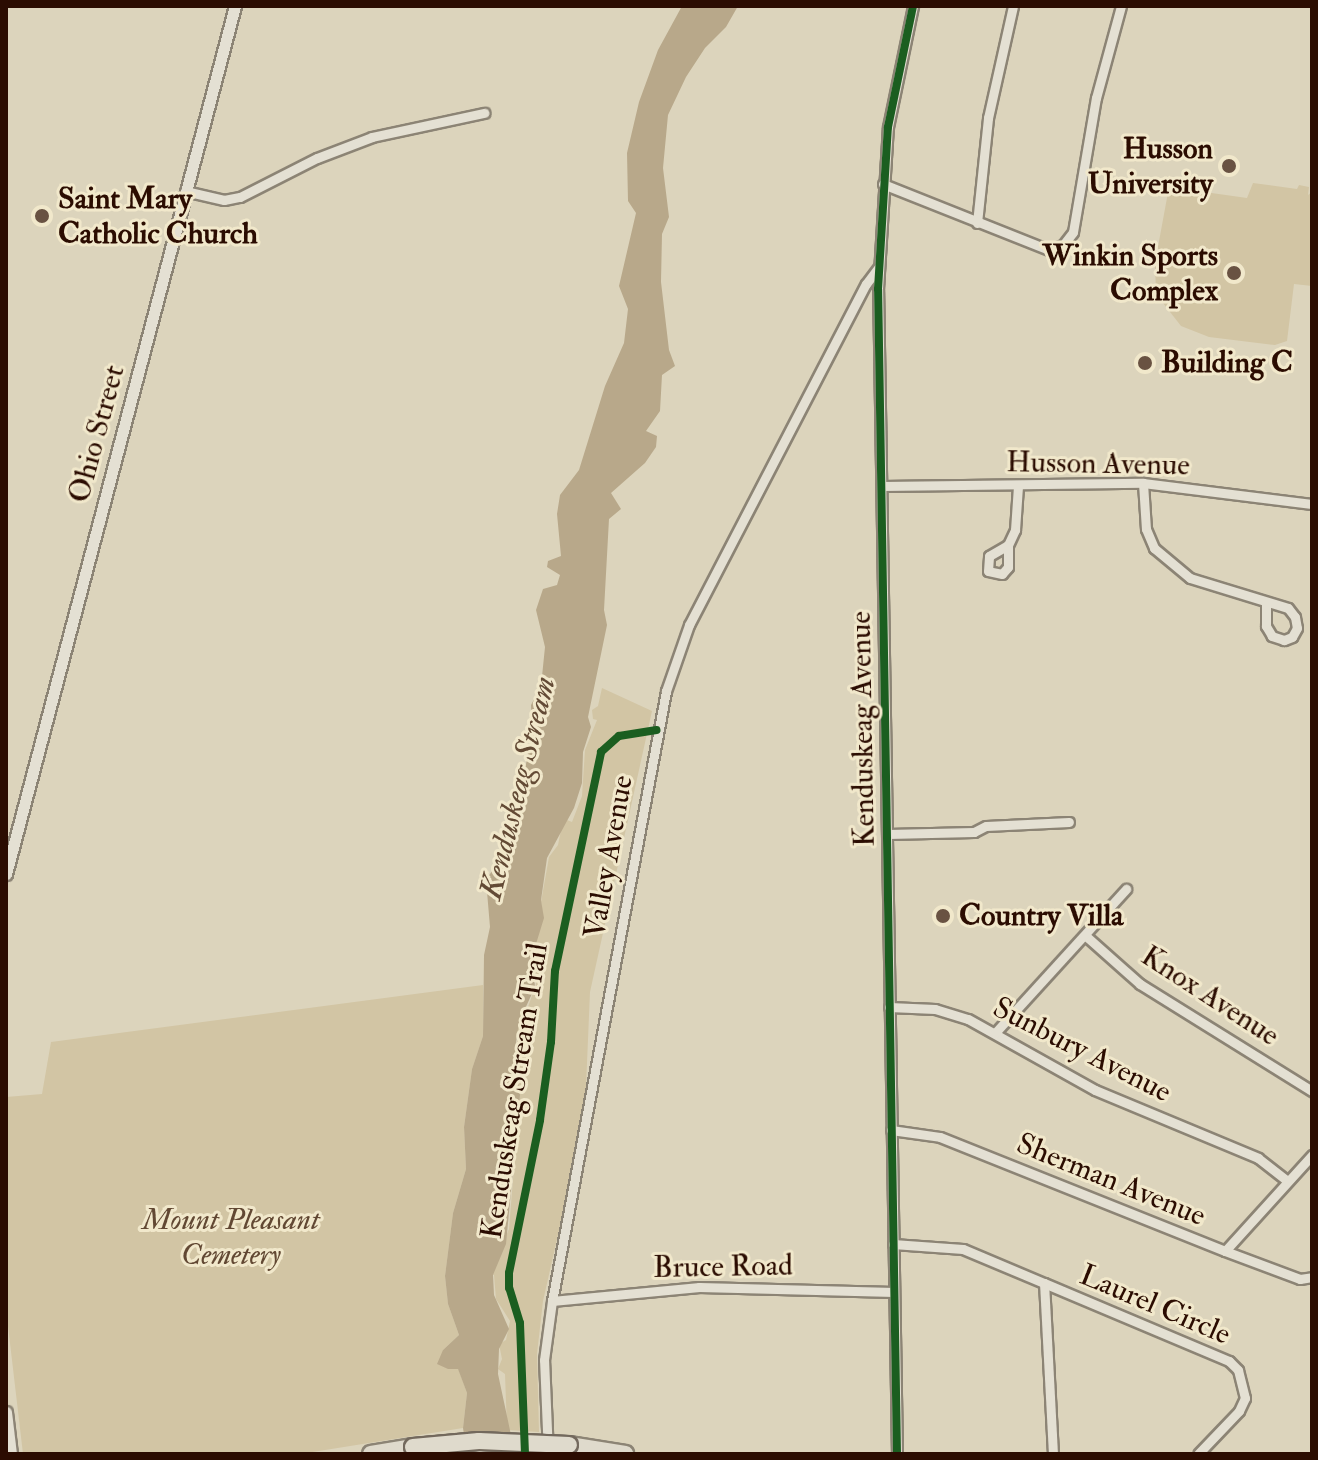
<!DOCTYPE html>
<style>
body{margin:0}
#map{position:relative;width:1318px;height:1460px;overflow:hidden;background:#dcd4bc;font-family:"IM FELL Double Pica",serif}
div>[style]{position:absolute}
.green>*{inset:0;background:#d2c5a4}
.water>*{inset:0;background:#b8a88a}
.roads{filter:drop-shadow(2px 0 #8c8475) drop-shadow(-2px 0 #8c8475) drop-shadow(0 2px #8c8475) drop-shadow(0 -2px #8c8475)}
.minor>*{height:9px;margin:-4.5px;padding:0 4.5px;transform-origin:4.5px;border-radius:4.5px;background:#e4e0d3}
.tertiary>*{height:11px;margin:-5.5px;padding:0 5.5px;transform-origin:5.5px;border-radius:5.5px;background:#e4e0d3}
.motorway>*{height:16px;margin:-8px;padding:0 8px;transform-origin:8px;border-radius:8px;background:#dfdacc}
.bridges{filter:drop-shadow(2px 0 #73695d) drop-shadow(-2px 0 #73695d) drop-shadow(0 2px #73695d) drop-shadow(0 -2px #73695d)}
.motorway-bridge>*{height:16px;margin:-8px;padding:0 8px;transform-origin:8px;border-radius:8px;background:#dfdacc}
.cycleway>*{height:8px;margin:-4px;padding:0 4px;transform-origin:4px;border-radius:4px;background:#1b5e20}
.dots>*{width:22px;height:22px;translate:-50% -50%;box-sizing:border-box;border:4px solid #f1e8cb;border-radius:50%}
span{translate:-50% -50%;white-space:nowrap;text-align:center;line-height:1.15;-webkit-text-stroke:6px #f1e8cb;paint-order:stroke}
.poi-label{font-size:30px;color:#2b0c01;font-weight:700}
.right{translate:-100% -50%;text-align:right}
.left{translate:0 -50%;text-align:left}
.street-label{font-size:30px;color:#2b0c01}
.park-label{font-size:30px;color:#624833;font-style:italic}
.water-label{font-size:32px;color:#634a35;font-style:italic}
.frame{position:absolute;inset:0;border:8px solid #2b0c01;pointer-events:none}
</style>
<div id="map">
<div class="green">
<i style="clip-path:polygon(1253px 183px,1297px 189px,1299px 185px,1309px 187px,1308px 195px,1312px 192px,1312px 286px,1294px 284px,1287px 341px,1275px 345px,1209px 337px,1181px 326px,1156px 294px,1155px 263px,1169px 187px,1247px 198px)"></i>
<i style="clip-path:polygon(602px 688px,652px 711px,590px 992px,586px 1087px,579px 1142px,543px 1301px,537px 1354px,539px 1432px,507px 1430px,505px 1374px,498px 1369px,502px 1359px,499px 1344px,506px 1340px,510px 1321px,496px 1299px,494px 1275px,490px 1274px,509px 1229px,520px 1093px,517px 1073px,521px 1053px,516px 1055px,514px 1051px,519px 1036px,516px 1031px,522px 1017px,521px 1010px,528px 1007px,536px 984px,534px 947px,543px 916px,541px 902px,549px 857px,558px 845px,562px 825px,567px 820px,572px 822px,582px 796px,585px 750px,597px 720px,593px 719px,592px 710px,598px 706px)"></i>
<i style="clip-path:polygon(483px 985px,483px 1036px,472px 1069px,464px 1127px,466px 1169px,453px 1213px,445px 1276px,448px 1304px,459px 1335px,443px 1350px,448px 1369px,458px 1368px,467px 1393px,463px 1428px,300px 1454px,23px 1454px,6px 1309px,6px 1097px,42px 1094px,51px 1042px)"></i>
</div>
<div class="water">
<i style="clip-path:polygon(682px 6px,738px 6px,726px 27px,705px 48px,686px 77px,668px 115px,663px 168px,669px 217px,662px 234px,661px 282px,669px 350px,675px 366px,662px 375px,660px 411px,646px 431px,657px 436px,656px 447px,645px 463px,611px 493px,621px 509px,609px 519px,604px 610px,607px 625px,588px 717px,591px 727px,583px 752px,582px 783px,574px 808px,547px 858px,541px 900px,544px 918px,532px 957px,535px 987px,519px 1022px,515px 1049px,520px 1095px,506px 1244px,493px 1275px,494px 1295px,509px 1329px,499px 1349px,498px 1374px,511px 1435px,467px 1454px,463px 1428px,467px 1393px,458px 1369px,448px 1369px,437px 1364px,443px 1350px,459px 1335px,448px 1304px,445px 1276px,453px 1213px,466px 1169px,464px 1127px,472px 1069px,483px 1036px,484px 955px,490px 927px,486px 880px,510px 844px,532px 734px,531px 705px,541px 686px,545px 647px,536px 610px,543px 589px,557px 585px,560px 575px,547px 567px,548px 561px,561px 556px,557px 514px,560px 495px,579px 470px,605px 386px,624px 343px,628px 309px,619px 286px,636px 213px,628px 201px,627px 153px,639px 102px,658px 50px)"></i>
</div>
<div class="roads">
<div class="minor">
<i style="left:883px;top:184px;width:179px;rotate:21.7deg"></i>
<i style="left:1049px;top:250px;width:15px;rotate:-20deg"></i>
<i style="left:1063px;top:245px;width:16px;rotate:-52deg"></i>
<i style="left:1073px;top:232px;width:136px;rotate:-80.3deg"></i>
<i style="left:1096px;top:98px;width:95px;rotate:-74.8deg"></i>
<i style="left:185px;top:191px;width:40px;rotate:13deg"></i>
<i style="left:224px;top:200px;width:16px;rotate:-11deg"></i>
<i style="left:240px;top:197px;width:86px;rotate:-26.9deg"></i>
<i style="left:317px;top:158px;width:59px;rotate:-20.9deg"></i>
<i style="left:372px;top:137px;width:115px;rotate:-12.1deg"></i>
<i style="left:977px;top:223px;width:106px;rotate:-84deg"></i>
<i style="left:988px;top:118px;width:115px;rotate:-77.4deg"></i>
<i style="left:1143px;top:483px;width:46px;rotate:86.3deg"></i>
<i style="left:1146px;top:529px;width:21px;rotate:67deg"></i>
<i style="left:1154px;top:548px;width:47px;rotate:39.8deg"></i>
<i style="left:1190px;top:578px;width:102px;rotate:17deg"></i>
<i style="left:1288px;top:608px;width:11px;rotate:52deg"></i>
<i style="left:1295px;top:617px;width:11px;rotate:80deg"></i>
<i style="left:1297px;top:628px;width:10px;rotate:119deg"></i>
<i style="left:1292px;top:637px;width:9px;rotate:159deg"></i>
<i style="left:1284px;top:640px;width:13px;rotate:-162deg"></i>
<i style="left:1272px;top:636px;width:12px;rotate:-121deg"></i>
<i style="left:1266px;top:626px;width:23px;rotate:-90deg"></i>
<i style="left:882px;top:486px;width:261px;rotate:-0.7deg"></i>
<i style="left:1143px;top:483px;width:170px;rotate:7.1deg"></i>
<i style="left:1008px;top:545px;width:22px;rotate:90deg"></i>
<i style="left:1008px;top:567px;width:9px;rotate:131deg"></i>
<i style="left:1002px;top:574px;width:14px;rotate:-168deg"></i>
<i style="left:988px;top:571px;width:15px;rotate:-86deg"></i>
<i style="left:989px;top:556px;width:22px;rotate:-30deg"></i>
<i style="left:1008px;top:545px;width:17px;rotate:-65deg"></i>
<i style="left:1015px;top:530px;width:44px;rotate:-86.1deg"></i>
<i style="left:888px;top:834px;width:86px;rotate:-1.3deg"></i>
<i style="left:974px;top:832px;width:13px;rotate:-27deg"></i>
<i style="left:986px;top:826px;width:83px;rotate:-2.8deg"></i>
<i style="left:1086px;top:936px;width:72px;rotate:41.6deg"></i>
<i style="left:1140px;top:984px;width:203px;rotate:31.9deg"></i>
<i style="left:889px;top:1007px;width:46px;rotate:2.5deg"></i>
<i style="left:935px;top:1009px;width:34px;rotate:17deg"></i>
<i style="left:968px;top:1019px;width:145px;rotate:29.2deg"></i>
<i style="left:1095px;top:1090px;width:177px;rotate:22.6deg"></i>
<i style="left:1258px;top:1158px;width:37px;rotate:38deg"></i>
<i style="left:995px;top:1033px;width:195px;rotate:-47.7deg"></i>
<i style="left:891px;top:1130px;width:49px;rotate:8.1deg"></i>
<i style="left:940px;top:1137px;width:307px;rotate:21.8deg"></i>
<i style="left:1225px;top:1251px;width:80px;rotate:20.5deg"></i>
<i style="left:1300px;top:1279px;width:12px;rotate:-9deg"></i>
<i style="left:893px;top:1244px;width:70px;rotate:4.1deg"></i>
<i style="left:963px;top:1249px;width:88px;rotate:22.8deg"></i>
<i style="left:1225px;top:1251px;width:130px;rotate:-47.8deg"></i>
<i style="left:552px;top:1301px;width:148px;rotate:-5.4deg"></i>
<i style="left:699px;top:1287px;width:195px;rotate:1.5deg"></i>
<i style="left:548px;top:1454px;width:94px;rotate:-92.4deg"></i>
<i style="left:544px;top:1360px;width:60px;rotate:-82.3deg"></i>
<i style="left:552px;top:1301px;width:621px;rotate:-79.41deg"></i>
<i style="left:666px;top:691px;width:70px;rotate:-70.8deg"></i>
<i style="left:689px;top:625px;width:384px;rotate:-62.6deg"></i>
<i style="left:866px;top:284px;width:20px;rotate:-53deg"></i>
<i style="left:897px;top:1454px;width:1165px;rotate:-90.93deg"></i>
<i style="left:878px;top:289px;width:162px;rotate:-86.5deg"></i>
<i style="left:888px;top:127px;width:124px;rotate:-78.3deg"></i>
<i style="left:1053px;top:1454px;width:171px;rotate:-93deg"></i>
<i style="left:1044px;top:1283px;width:201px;rotate:22.9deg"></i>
<i style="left:1229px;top:1361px;width:13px;rotate:45deg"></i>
<i style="left:1238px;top:1370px;width:29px;rotate:76deg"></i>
<i style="left:1245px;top:1398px;width:14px;rotate:115deg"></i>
<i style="left:1239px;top:1411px;width:59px;rotate:133.6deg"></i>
</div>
<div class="tertiary">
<i style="left:6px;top:874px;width:898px;rotate:-75.22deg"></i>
<i style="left:6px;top:1412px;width:42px;rotate:83.2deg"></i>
</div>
<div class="motorway">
<i style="left:569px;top:1445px;width:57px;rotate:9.1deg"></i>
<i style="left:371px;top:1454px;width:43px;rotate:-9.5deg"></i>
<i style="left:448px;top:1454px;width:90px"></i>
</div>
</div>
<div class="bridges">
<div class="motorway-bridge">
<i style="left:413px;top:1447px;width:66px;rotate:-5.2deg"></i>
<i style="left:479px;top:1441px;width:90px;rotate:2.5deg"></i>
</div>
</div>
<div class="cycleway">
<i style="left:525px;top:1454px;width:131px;rotate:-92.2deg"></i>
<i style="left:520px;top:1323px;width:37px;rotate:-107deg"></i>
<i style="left:509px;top:1288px;width:15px;rotate:-90deg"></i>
<i style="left:509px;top:1273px;width:156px;rotate:-78.5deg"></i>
<i style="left:540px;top:1120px;width:79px;rotate:-82deg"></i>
<i style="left:551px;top:1042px;width:71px;rotate:-86.8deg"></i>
<i style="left:555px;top:971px;width:224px;rotate:-78.1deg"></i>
<i style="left:601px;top:752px;width:24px;rotate:-42deg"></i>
<i style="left:619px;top:736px;width:38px;rotate:-9deg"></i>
<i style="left:897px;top:1454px;width:1165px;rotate:-90.93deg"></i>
<i style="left:878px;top:289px;width:162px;rotate:-86.5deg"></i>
<i style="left:888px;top:127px;width:124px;rotate:-78.3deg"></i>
</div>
<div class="dots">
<i style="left:1229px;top:166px;background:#695242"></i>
<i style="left:42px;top:216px;background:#695242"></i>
<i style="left:1234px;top:273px;background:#695242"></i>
<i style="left:1145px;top:363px;background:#695242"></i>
<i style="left:943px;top:916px;background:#695242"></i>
</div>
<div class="poi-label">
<span class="right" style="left:1213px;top:166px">Husson<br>University</span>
<span class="left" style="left:58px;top:216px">Saint Mary<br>Catholic Church</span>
<span class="right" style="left:1218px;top:273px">Winkin Sports<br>Complex</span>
<span class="left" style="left:1161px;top:363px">Building C</span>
<span class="left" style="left:959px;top:916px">Country Villa</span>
</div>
<div class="street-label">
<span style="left:97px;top:434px;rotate:-75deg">Ohio Street</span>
<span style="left:1098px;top:464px;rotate:1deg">Husson Avenue</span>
<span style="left:863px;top:729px;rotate:-91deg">Kenduskeag Avenue</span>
<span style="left:609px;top:857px;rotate:-80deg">Valley Avenue</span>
<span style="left:1210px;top:996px;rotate:33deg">Knox Avenue</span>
<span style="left:1082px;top:1050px;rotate:27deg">Sunbury Avenue</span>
<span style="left:515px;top:1091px;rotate:-81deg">Kenduskeag Stream Trail</span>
<span style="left:1111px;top:1180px;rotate:22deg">Sherman Avenue</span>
<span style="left:723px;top:1267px;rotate:-1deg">Bruce Road</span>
<span style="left:1155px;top:1305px;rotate:23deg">Laurel Circle</span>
</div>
<div class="park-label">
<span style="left:231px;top:1237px">Mount Pleasant<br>Cemetery</span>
</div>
<div class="water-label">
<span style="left:518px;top:788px;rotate:-76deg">Kenduskeag Stream</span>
</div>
<div class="frame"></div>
</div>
